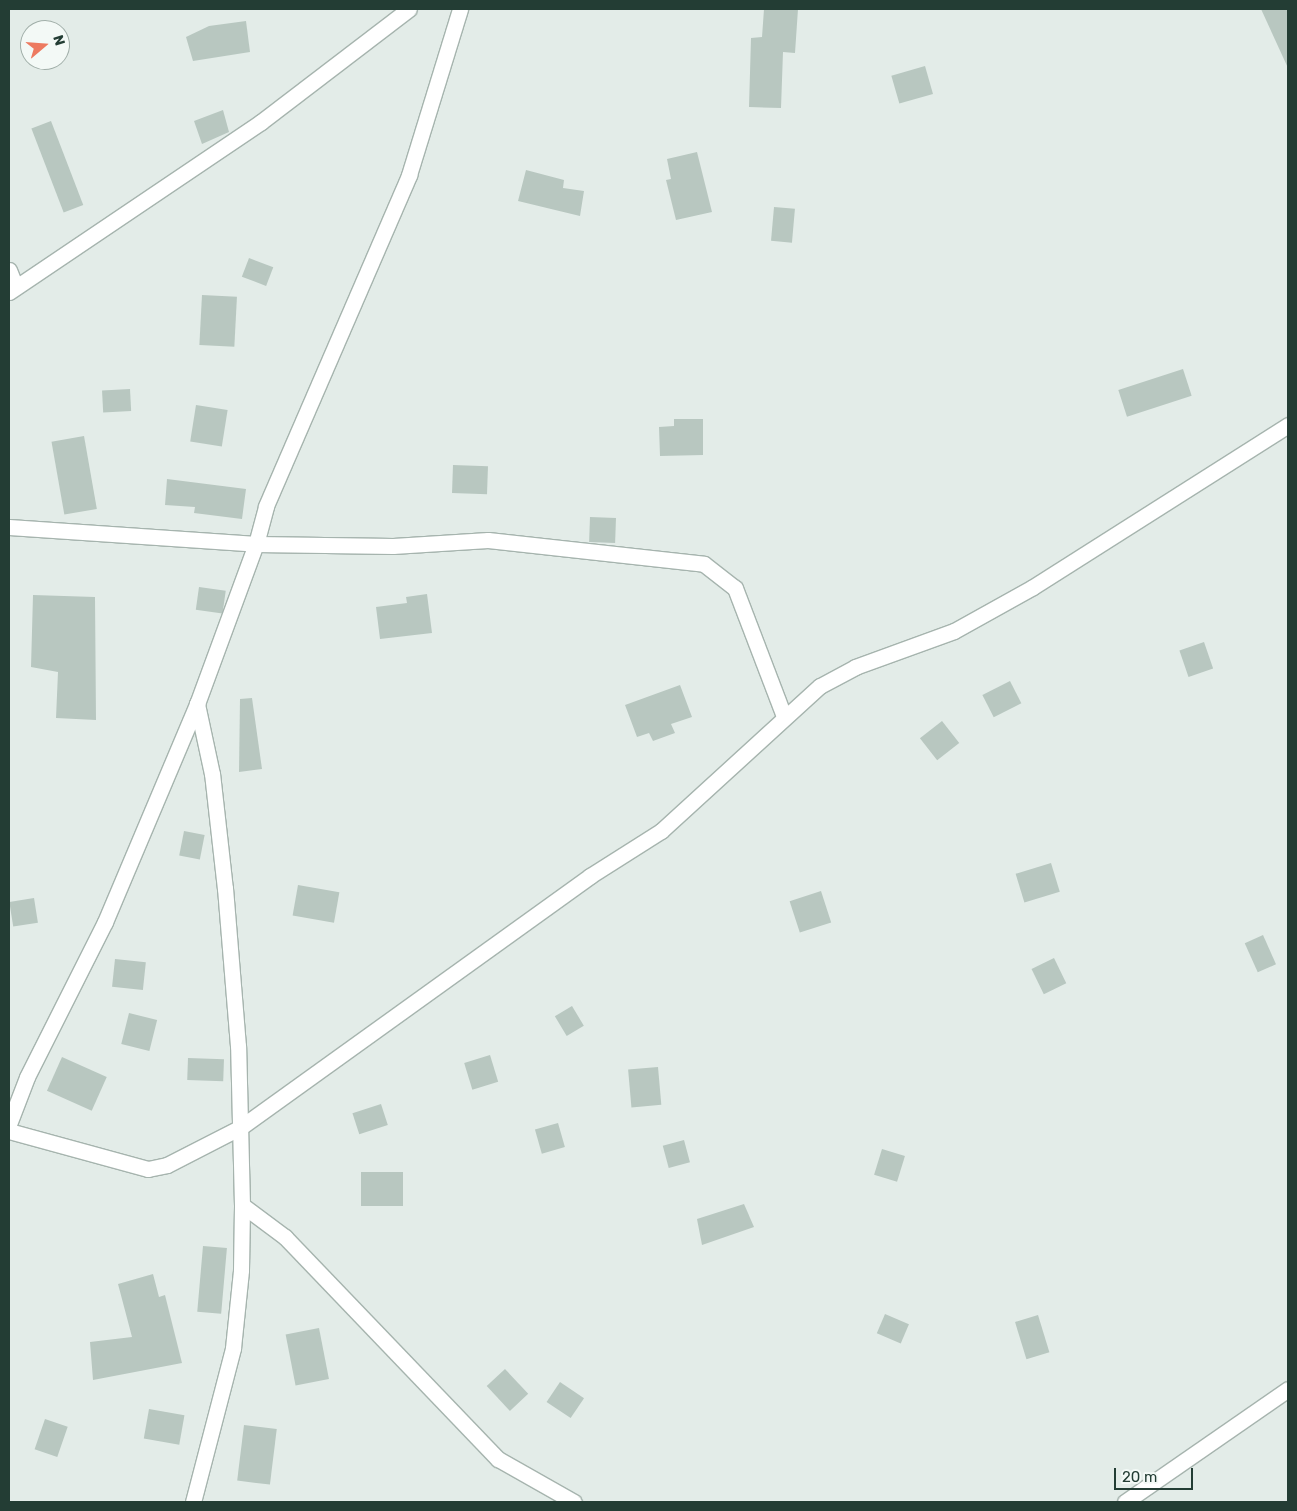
<!DOCTYPE html>
<style>
body{margin:0}
#map{position:relative;width:1297px;height:1511px;overflow:hidden;background:#e3ece8;font-family:Rubik,sans-serif}
div>[style]{position:absolute}
.building>*{inset:0;background:#b8c7c0;transform-origin:0 0}
.roads{filter:drop-shadow(1px 0 #a6b4ae) drop-shadow(-1px 0 #a6b4ae) drop-shadow(0 1px #a6b4ae) drop-shadow(0 -1px #a6b4ae)}
.minor>*{height:15px;margin:-7.5px;padding:0 7.5px;transform-origin:7.5px;border-radius:7.5px;background:#fff}
span{translate:-50% -50%;white-space:nowrap;text-align:center;line-height:1.15;-webkit-text-stroke:4.5px #f3f9f6;paint-order:stroke}
.frame{position:absolute;inset:0;border:10px solid #233d34;pointer-events:none}
.north{position:absolute;left:20px;top:20px;width:50px;height:50px;box-sizing:border-box;background:#f3f9f6;border:1px solid #a0aea8;border-radius:50%;rotate:72deg;font-size:14px;font-weight:700;line-height:20px;text-align:center;color:#233d34}
.north::after{content:'';display:block;margin:auto;width:18px;height:22px;background:#ed7a60;clip-path:polygon(50% 0,100% 100%,50% 72%,0 100%)}
.scale{position:absolute;left:1114px;top:1468px;width:79px;height:22px;box-sizing:border-box;border:2px solid #233d34;border-top:0;padding-left:6px;font-size:15px;line-height:18px;white-space:nowrap;color:#233d34;-webkit-text-stroke:4px #f3f9f6;paint-order:stroke}
</style>
<div id="map">
<div class="building">
<i style="clip-path:polygon(764px 9px,798px 9px,795px 53px,783px 52px,781px 108px,749px 107px,751px 38px,762px 37px)"></i>
<i style="clip-path:polygon(1261px 9px,1288px 9px,1288px 68px)"></i>
<i style="clip-path:polygon(246px 21px,250px 52px,193px 61px,186px 37px,209px 26px)"></i>
<i style="left:925px;top:66px;width:29px;height:35px;rotate:74deg"></i>
<i style="clip-path:polygon(223px 110px,229px 132px,202px 144px,194px 121px)"></i>
<i style="left:51px;top:121px;width:90px;height:21px;rotate:69deg"></i>
<i style="clip-path:polygon(697px 152px,712px 212px,676px 220px,666px 180px,671px 179px,667px 159px)"></i>
<i style="clip-path:polygon(526px 170px,564px 180px,563px 188px,584px 191px,580px 216px,518px 201px)"></i>
<i style="left:774px;top:207px;width:21px;height:34px;rotate:5deg"></i>
<i style="left:249px;top:258px;width:26px;height:20px;rotate:21deg"></i>
<i style="left:202px;top:295px;width:35px;height:50px;rotate:3deg"></i>
<i style="left:1183px;top:369px;width:28px;height:68px;rotate:72deg"></i>
<i style="left:130px;top:389px;width:22px;height:28px;rotate:87deg"></i>
<i style="left:196px;top:405px;width:32px;height:37px;rotate:9deg"></i>
<i style="clip-path:polygon(674px 419px,703px 419px,703px 455px,660px 456px,659px 427px,674px 426px)"></i>
<i style="left:84px;top:436px;width:74px;height:33px;rotate:80deg"></i>
<i style="left:453px;top:465px;width:35px;height:28px;rotate:2deg"></i>
<i style="clip-path:polygon(167px 479px,246px 489px,242px 519px,194px 513px,195px 507px,165px 505px)"></i>
<i style="left:590px;top:517px;width:26px;height:25px;rotate:2deg"></i>
<i style="left:199px;top:587px;width:27px;height:23px;rotate:8deg"></i>
<i style="clip-path:polygon(427px 594px,432px 633px,380px 639px,376px 607px,407px 603px,406px 597px)"></i>
<i style="clip-path:polygon(33px 595px,95px 597px,96px 720px,56px 718px,58px 672px,31px 667px)"></i>
<i style="left:1204px;top:642px;width:28px;height:26px;rotate:71deg"></i>
<i style="left:1010px;top:681px;width:25px;height:31px;rotate:63deg"></i>
<i style="clip-path:polygon(680px 685px,692px 717px,671px 724px,675px 733px,653px 741px,649px 733px,637px 737px,625px 705px)"></i>
<i style="clip-path:polygon(252px 698px,262px 769px,239px 772px,240px 699px)"></i>
<i style="left:942px;top:721px;width:28px;height:28px;rotate:52deg"></i>
<i style="left:184px;top:831px;width:21px;height:25px;rotate:11deg"></i>
<i style="left:1051px;top:863px;width:30px;height:37px;rotate:73deg"></i>
<i style="left:298px;top:885px;width:42px;height:31px;rotate:10deg"></i>
<i style="left:821px;top:891px;width:33px;height:33px;rotate:72deg"></i>
<i style="left:34px;top:898px;width:25px;height:25px;rotate:81deg"></i>
<i style="left:1263px;top:935px;width:32px;height:20px;rotate:66deg"></i>
<i style="left:1054px;top:958px;width:28px;height:25px;rotate:64deg"></i>
<i style="left:115px;top:959px;width:31px;height:28px;rotate:6deg"></i>
<i style="left:572px;top:1006px;width:23px;height:20px;rotate:59deg"></i>
<i style="left:129px;top:1013px;width:29px;height:32px;rotate:14deg"></i>
<i style="left:490px;top:1055px;width:28px;height:27px;rotate:73deg"></i>
<i style="left:62px;top:1057px;width:49px;height:37px;rotate:24deg"></i>
<i style="left:188px;top:1058px;width:36px;height:22px;rotate:2deg"></i>
<i style="left:658px;top:1067px;width:38px;height:30px;rotate:85deg"></i>
<i style="left:381px;top:1104px;width:22px;height:30px;rotate:72deg"></i>
<i style="left:558px;top:1123px;width:25px;height:24px;rotate:74deg"></i>
<i style="left:684px;top:1140px;width:23px;height:22px;rotate:75deg"></i>
<i style="left:882px;top:1149px;width:24px;height:27px;rotate:17deg"></i>
<i style="left:403px;top:1172px;width:34px;height:42px;rotate:90deg"></i>
<i style="clip-path:polygon(744px 1204px,754px 1227px,702px 1245px,697px 1219px)"></i>
<i style="left:203px;top:1246px;width:24px;height:66px;rotate:5deg"></i>
<i style="clip-path:polygon(153px 1274px,159px 1297px,165px 1295px,182px 1363px,93px 1380px,90px 1342px,132px 1337px,118px 1284px)"></i>
<i style="left:885px;top:1314px;width:26px;height:21px;rotate:23deg"></i>
<i style="left:1038px;top:1315px;width:39px;height:24px;rotate:73deg"></i>
<i style="left:319px;top:1328px;width:52px;height:34px;rotate:79deg"></i>
<i style="left:505px;top:1369px;width:34px;height:25px;rotate:47deg"></i>
<i style="left:560px;top:1382px;width:29px;height:24px;rotate:34deg"></i>
<i style="left:149px;top:1409px;width:36px;height:30px;rotate:10deg"></i>
<i style="left:45px;top:1419px;width:24px;height:32px;rotate:19deg"></i>
<i style="left:244px;top:1425px;width:33px;height:56px;rotate:7deg"></i>
</div>
<div class="roads">
<div class="minor">
<i style="left:9px;top:270px;width:18px;rotate:68deg"></i>
<i style="left:9px;top:292px;width:304px;rotate:-34deg"></i>
<i style="left:261px;top:122px;width:186px;rotate:-37.4deg"></i>
<i style="left:9px;top:527px;width:248px;rotate:3.9deg"></i>
<i style="left:256px;top:544px;width:137px;rotate:0.8deg"></i>
<i style="left:393px;top:546px;width:95px;rotate:-3.6deg"></i>
<i style="left:488px;top:540px;width:217px;rotate:6.3deg"></i>
<i style="left:704px;top:564px;width:39px;rotate:38deg"></i>
<i style="left:735px;top:588px;width:137px;rotate:69.1deg"></i>
<i style="left:9px;top:1124px;width:50px;rotate:-69deg"></i>
<i style="left:27px;top:1077px;width:174px;rotate:-63.3deg"></i>
<i style="left:105px;top:922px;width:237px;rotate:-67.1deg"></i>
<i style="left:197px;top:704px;width:171px;rotate:-69.8deg"></i>
<i style="left:256px;top:544px;width:39px;rotate:-75deg"></i>
<i style="left:266px;top:506px;width:361px;rotate:-66.6deg"></i>
<i style="left:409px;top:175px;width:174px;rotate:-72.9deg"></i>
<i style="left:9px;top:1131px;width:144px;rotate:15.3deg"></i>
<i style="left:148px;top:1169px;width:19px;rotate:-12deg"></i>
<i style="left:167px;top:1165px;width:83px;rotate:-27.2deg"></i>
<i style="left:241px;top:1127px;width:430px;rotate:-35.7deg"></i>
<i style="left:590px;top:876px;width:84px;rotate:-32.4deg"></i>
<i style="left:661px;top:831px;width:215px;rotate:-42.4deg"></i>
<i style="left:820px;top:686px;width:40px;rotate:-28deg"></i>
<i style="left:855px;top:667px;width:105px;rotate:-20deg"></i>
<i style="left:954px;top:631px;width:90px;rotate:-29.1deg"></i>
<i style="left:1033px;top:587px;width:302px;rotate:-32.4deg"></i>
<i style="left:242px;top:1205px;width:54px;rotate:36.7deg"></i>
<i style="left:285px;top:1237px;width:308px;rotate:46.2deg"></i>
<i style="left:498px;top:1459px;width:87px;rotate:29.5deg"></i>
<i style="left:193px;top:1502px;width:159px;rotate:-75.4deg"></i>
<i style="left:233px;top:1348px;width:78px;rotate:-84.1deg"></i>
<i style="left:241px;top:1270px;width:65px;rotate:-89.1deg"></i>
<i style="left:242px;top:1205px;width:159px;rotate:-91.4deg"></i>
<i style="left:238px;top:1046px;width:158px;rotate:-94.7deg"></i>
<i style="left:225px;top:889px;width:116px;rotate:-96.4deg"></i>
<i style="left:212px;top:774px;width:72px;rotate:-102.1deg"></i>
<i style="left:1125px;top:1502px;width:198px;rotate:-34.7deg"></i>
</div>
</div>
<div class="frame"></div>
<div class="north">N</div>
<div class="scale">20 m</div>
</div>
